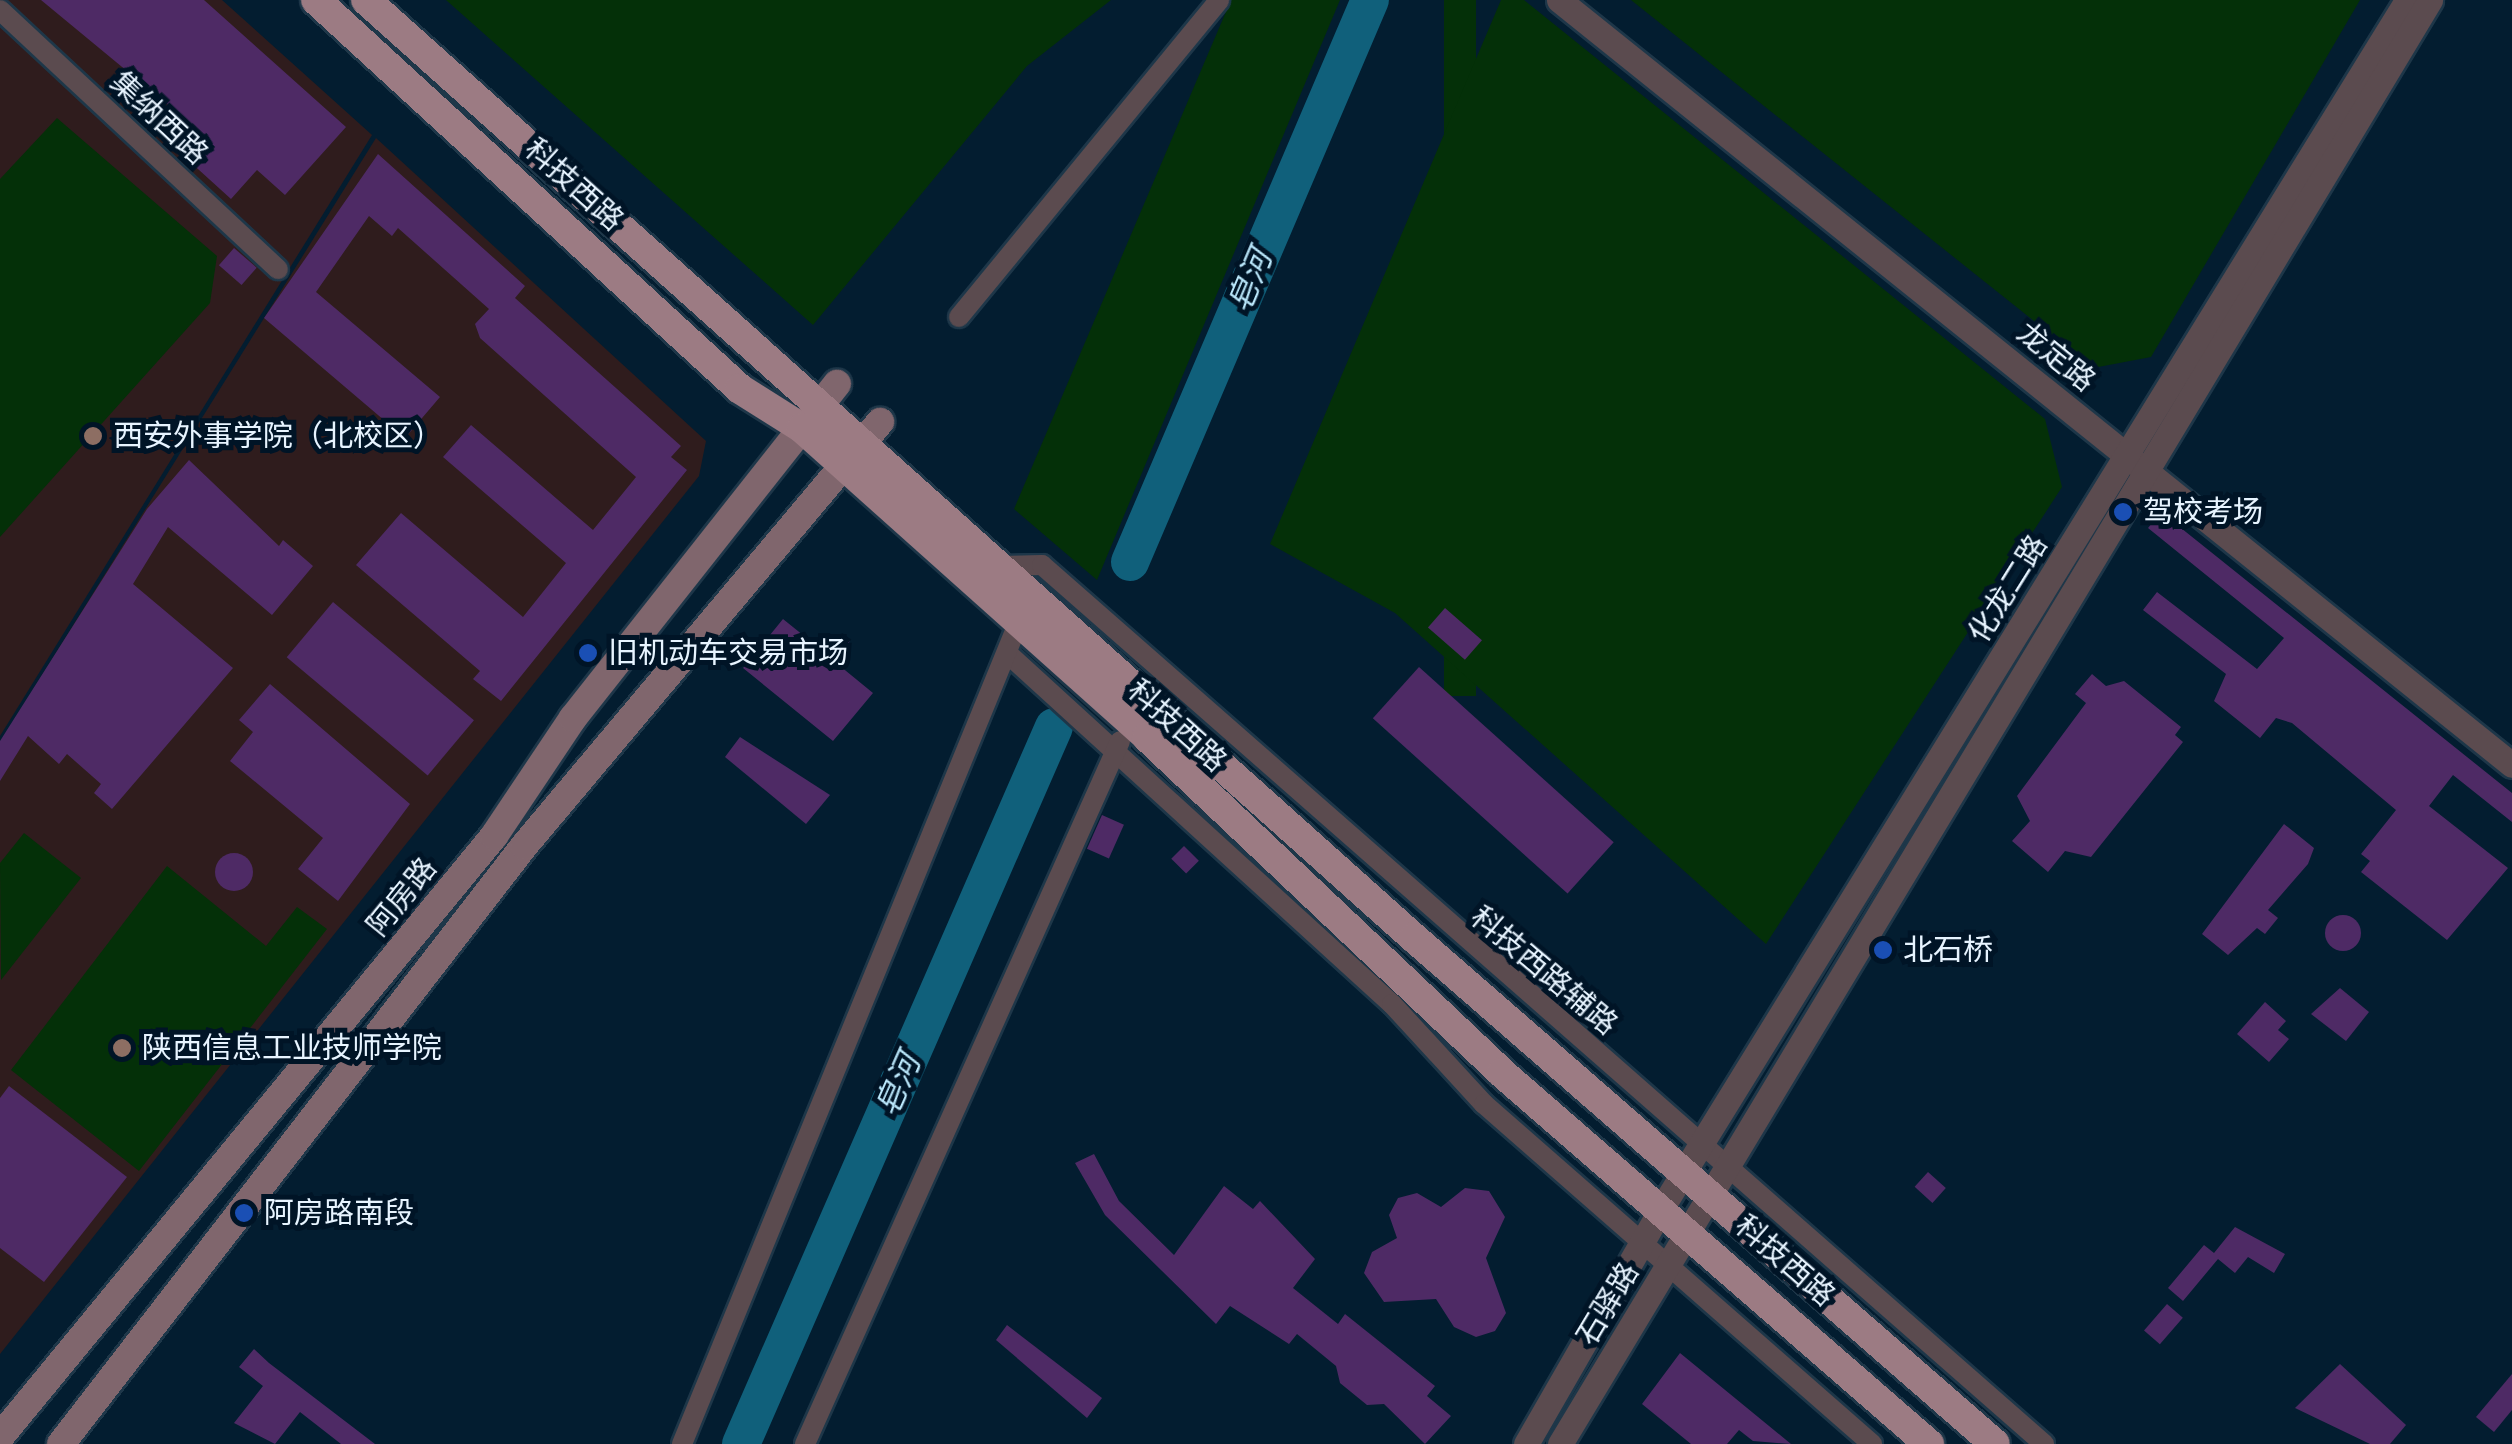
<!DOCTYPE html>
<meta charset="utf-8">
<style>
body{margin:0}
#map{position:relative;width:2512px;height:1444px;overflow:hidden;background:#031d30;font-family:"Fira Sans","Noto Sans SC",sans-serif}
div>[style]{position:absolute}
.education>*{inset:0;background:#2f1c1d}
.green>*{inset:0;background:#043008;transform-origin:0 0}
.river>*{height:38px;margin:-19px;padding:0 19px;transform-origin:19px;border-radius:19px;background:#10607b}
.building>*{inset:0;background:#4e2a65;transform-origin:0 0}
.round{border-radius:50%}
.roads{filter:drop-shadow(2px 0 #1e3749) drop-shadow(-2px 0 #1e3749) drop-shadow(0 2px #1e3749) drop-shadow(0 -2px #1e3749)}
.minor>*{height:20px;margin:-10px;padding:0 10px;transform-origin:10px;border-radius:10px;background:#5b4b4f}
.tertiary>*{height:25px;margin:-12.5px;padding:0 12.5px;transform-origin:12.5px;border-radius:12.5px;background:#5b4b4f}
.secondary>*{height:28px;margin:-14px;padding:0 14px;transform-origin:14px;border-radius:14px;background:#80666d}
.primary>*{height:30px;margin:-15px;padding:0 15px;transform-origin:15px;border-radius:15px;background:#9c7b83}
.dots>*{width:28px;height:28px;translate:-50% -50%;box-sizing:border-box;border:5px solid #001426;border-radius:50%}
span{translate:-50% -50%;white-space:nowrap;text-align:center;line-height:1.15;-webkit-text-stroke:10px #001426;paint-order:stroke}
.street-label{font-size:30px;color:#e7f4ff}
.poi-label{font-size:30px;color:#e7f4ff}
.left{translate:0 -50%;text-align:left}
.water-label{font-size:32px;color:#b9e6fa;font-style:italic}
</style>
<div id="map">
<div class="education">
<i style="clip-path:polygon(0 0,222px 0,372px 135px,0 736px)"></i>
<i style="clip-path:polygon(376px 138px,706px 441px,699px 476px,0 1354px,0 743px)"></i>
</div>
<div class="green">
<i style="clip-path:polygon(446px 0,1111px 0,1027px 66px,813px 325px)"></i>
<i style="clip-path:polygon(1231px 0,1340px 0,1097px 580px,1014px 509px)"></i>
<i style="left:1444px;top:0;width:32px;height:696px"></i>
<i style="clip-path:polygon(1501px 0,1524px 0,2045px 419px,2062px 487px,1766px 944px,1395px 613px,1270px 544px)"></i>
<i style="clip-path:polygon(1631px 0,2360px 0,2151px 357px,2093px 368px)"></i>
<i style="clip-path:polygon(57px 118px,217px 256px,210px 303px,0 537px,0 179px)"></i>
<i style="clip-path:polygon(24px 833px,81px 878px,1px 980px,0 863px)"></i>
<i style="clip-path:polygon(167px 866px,266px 946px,297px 907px,327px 929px,139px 1171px,11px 1070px)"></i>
</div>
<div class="river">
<i style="left:1130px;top:562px;width:611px;rotate:-66.88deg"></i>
<i style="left:741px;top:1444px;width:782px;rotate:-66.42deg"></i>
</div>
<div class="building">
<i style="clip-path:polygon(41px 0,204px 0,346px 127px,285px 195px,257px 170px,231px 199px,166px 140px,185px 119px)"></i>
<i style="clip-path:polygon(378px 154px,525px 286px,515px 298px,681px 446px,671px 457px,687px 470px,501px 701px,473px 679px,480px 671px,356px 565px,401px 513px,523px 617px,566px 563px,443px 457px,471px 425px,593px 530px,636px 477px,480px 338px,475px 324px,489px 309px,398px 228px,392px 236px,369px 216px,316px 292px,440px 397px,405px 438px,264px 318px)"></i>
<i style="left:234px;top:248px;width:30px;height:23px;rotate:41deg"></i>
<i style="clip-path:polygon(189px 460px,279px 546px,283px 540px,313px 566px,272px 615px,168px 527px,133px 584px,233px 668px,112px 809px,94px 793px,101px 784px,67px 754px,59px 764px,28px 736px,0 781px,0 741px,147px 509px)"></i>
<i style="clip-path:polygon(2161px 512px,2512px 793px,2512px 822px,2453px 775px,2429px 806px,2508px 868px,2447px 940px,2361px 872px,2370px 861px,2361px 854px,2396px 810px,2292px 723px,2276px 718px,2260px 738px,2214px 701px,2226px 674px,2143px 610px,2157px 592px,2257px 669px,2284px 638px,2148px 528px)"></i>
<i style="left:333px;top:602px;width:184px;height:72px;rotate:40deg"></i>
<i style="left:1445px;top:608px;width:49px;height:26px;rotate:41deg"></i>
<i style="clip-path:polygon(783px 619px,824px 652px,838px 636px,850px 640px,840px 666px,873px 693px,833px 741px,743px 668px)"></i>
<i style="left:1419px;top:667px;width:262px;height:69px;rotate:42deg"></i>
<i style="clip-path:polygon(2092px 674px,2106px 686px,2124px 681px,2181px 727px,2175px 735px,2183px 742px,2091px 857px,2065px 851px,2048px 872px,2012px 841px,2030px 821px,2017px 796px,2086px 703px,2075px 694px)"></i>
<i style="clip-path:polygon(270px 684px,410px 804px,338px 901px,298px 869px,323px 838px,230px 761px,253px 732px,239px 720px)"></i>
<i style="clip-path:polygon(740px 737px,830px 795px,806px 824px,725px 757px)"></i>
<i style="left:1102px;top:815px;width:24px;height:37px;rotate:24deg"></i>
<i style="clip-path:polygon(2284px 824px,2314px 848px,2308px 864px,2268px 910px,2278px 918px,2265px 934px,2257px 928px,2228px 955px,2202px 934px)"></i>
<i style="left:1184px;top:846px;width:21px;height:18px;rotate:45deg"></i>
<i class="round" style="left:215px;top:853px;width:38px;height:38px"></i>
<i class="round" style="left:2325px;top:915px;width:36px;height:36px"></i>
<i style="clip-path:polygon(2340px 988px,2369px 1012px,2346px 1041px,2311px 1014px)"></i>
<i style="clip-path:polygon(2265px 1002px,2286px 1021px,2278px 1030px,2289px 1039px,2269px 1062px,2237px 1034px)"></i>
<i style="clip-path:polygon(9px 1086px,127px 1177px,44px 1282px,0 1248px,0 1098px)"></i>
<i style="clip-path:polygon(1094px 1154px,1119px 1201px,1174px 1255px,1224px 1186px,1253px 1209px,1260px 1201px,1315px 1259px,1293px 1288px,1338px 1324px,1345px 1314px,1435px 1386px,1427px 1396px,1451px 1416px,1425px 1444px,1384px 1404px,1367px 1405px,1340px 1383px,1336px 1366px,1297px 1334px,1289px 1344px,1230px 1306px,1216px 1324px,1105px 1215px,1075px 1163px)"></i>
<i style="left:1928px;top:1172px;width:24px;height:20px;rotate:42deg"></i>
<i style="clip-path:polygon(1465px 1188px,1489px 1191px,1505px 1217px,1486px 1258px,1506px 1313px,1495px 1331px,1476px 1337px,1454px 1327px,1436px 1299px,1384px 1302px,1364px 1273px,1372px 1252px,1397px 1238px,1389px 1215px,1398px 1198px,1417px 1193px,1441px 1207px)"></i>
<i style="clip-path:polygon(2235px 1227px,2285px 1254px,2274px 1273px,2248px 1257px,2235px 1273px,2218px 1259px,2183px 1301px,2168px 1288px,2204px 1245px,2214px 1253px)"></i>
<i style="left:2167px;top:1304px;width:21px;height:35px;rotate:41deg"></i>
<i style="clip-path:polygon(1007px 1325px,1102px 1398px,1087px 1418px,996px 1340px)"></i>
<i style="clip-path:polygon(254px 1349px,269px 1363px,375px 1444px,341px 1444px,300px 1412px,275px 1444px,234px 1423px,263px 1386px,239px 1367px)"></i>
<i style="clip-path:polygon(1680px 1353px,1791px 1444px,1753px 1441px,1739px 1430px,1727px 1444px,1691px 1444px,1642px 1404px)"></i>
<i style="clip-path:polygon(2340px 1364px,2406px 1425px,2390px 1444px,2370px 1444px,2295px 1408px)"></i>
<i style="clip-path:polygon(2512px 1374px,2512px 1410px,2494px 1432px,2476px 1417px)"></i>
</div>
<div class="roads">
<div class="minor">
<i style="left:0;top:10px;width:380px;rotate:43deg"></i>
<i style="left:959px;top:317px;width:410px;rotate:-50.6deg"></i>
<i style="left:1001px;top:566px;width:41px;rotate:-1.4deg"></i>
<i style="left:1042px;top:565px;width:1333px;rotate:41.26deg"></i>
<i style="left:1007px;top:653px;width:521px;rotate:42.36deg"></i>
<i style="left:1392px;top:1004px;width:136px;rotate:47.4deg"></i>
<i style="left:1484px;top:1104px;width:516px;rotate:41.23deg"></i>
<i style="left:682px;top:1444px;width:886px;rotate:-67.72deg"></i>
<i style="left:805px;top:1444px;width:770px;rotate:-65.86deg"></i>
</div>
<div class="tertiary">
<i style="left:1559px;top:0;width:1222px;rotate:38.75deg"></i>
<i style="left:1526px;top:1444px;width:271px;rotate:-60.1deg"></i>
<i style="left:1661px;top:1209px;width:1421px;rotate:-58.32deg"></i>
<i style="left:1560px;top:1444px;width:1686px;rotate:-58.93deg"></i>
</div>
<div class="secondary">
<i style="left:0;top:1437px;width:778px;rotate:-50.58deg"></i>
<i style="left:494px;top:836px;width:142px;rotate:-56.2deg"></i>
<i style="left:573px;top:718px;width:426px;rotate:-51.7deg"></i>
<i style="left:61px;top:1444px;width:756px;rotate:-52.25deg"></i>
<i style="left:524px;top:846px;width:554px;rotate:-49.98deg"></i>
</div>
<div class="primary">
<i style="left:316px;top:0;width:575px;rotate:42.53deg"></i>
<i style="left:740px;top:389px;width:73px;rotate:32.2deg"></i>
<i style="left:802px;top:428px;width:463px;rotate:41.8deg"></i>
<i style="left:1147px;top:737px;width:489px;rotate:43.4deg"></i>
<i style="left:1502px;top:1073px;width:566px;rotate:40.99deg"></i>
<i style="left:366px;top:0;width:1406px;rotate:41.83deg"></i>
<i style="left:1414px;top:938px;width:770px;rotate:41.05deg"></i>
</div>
</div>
<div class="dots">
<i style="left:93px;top:436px;background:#8d6e63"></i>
<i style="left:2123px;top:512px;background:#1a4fb4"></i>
<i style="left:588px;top:653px;background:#1a4fb4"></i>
<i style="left:1883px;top:950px;background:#1a4fb4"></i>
<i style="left:122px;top:1048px;background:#8d6e63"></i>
<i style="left:244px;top:1213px;background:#1a4fb4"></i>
</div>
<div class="street-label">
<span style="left:159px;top:118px;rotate:43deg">集纳西路</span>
<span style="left:574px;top:185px;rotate:42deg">科技西路</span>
<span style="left:2056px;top:357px;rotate:39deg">龙定路</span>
<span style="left:2008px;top:589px;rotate:-58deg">化龙二路</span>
<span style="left:1177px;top:726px;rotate:42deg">科技西路</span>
<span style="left:402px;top:897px;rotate:-51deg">阿房路</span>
<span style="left:1544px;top:971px;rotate:40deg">科技西路辅路</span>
<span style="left:1785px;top:1261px;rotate:41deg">科技西路</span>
<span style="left:1608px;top:1304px;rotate:-59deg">石驿路</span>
</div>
<div class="poi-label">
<span class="left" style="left:113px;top:436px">西安外事学院（北校区）</span>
<span class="left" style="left:2143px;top:512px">驾校考场</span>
<span class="left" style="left:608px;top:653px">旧机动车交易市场</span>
<span class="left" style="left:1903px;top:950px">北石桥</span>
<span class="left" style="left:142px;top:1048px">陕西信息工业技师学院</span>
<span class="left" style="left:264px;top:1213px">阿房路南段</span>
</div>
<div class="water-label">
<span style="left:1250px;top:281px;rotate:-67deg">皂河</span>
<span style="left:898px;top:1085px;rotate:-66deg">皂河</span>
</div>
</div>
